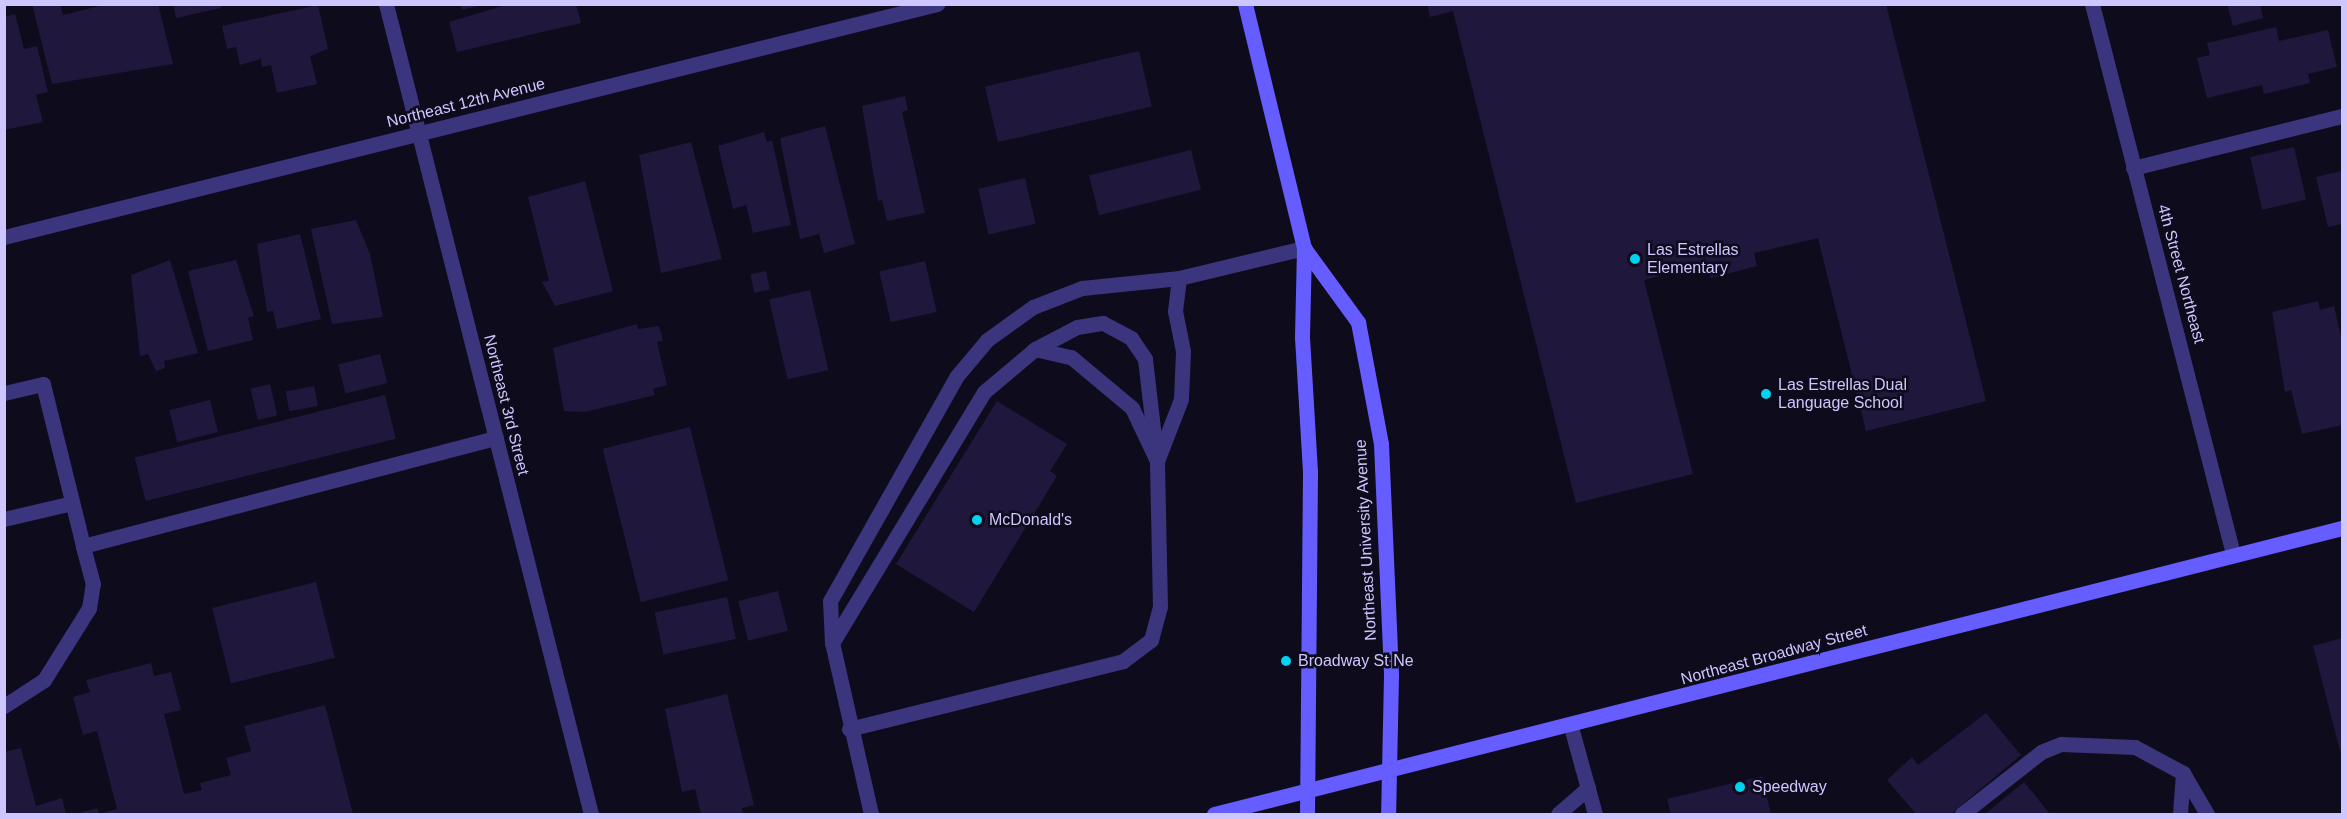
<!DOCTYPE html>
<style>
body{margin:0}
#map{position:relative;width:2347px;height:819px;overflow:hidden;background:#0e0b1c;font-family:Helvetica,sans-serif}
div>[style]{position:absolute}
.building>*{inset:0;background:#20173d;transform-origin:0 0}
.service>*{height:15px;margin:-7.5px;padding:0 7.5px;transform-origin:7.5px;border-radius:7.5px;background:#3a357c}
.minor>*{height:15px;margin:-7.5px;padding:0 7.5px;transform-origin:7.5px;border-radius:7.5px;background:#3a357c}
.secondary>*{height:15px;margin:-7.5px;padding:0 7.5px;transform-origin:7.5px;border-radius:7.5px;background:#655dff}
.dots>*{width:16px;height:16px;translate:-50% -50%;box-sizing:border-box;border:3px solid #0e0b1c;border-radius:50%}
span{translate:-50% -50%;white-space:nowrap;text-align:center;line-height:1.15;-webkit-text-stroke:5px #0e0b1c;paint-order:stroke}
.street-label{font-size:16px;color:#cec6ff}
.poi-label{font-size:16px;color:#cec6ff}
.left{translate:0 -50%;text-align:left}
.frame{position:absolute;inset:0;border:6px solid #cec6ff;pointer-events:none}
</style>
<div id="map">
<div class="building">
<i style="clip-path:polygon(32px 4px,60px 4px,63px 15px,107px 4px,158px 4px,173px 64px,52px 84px)"></i>
<i style="clip-path:polygon(173px 4px,220px 4px,221px 8px,176px 18px)"></i>
<i style="clip-path:polygon(461px 4px,480px 4px,481px 5px,462px 10px)"></i>
<i style="clip-path:polygon(509px 4px,576px 4px,581px 23px,457px 52px,449px 22px)"></i>
<i style="clip-path:polygon(1427px 4px,1886px 4px,1986px 401px,1866px 431px,1818px 238px,1754px 253px,1757px 266px,1711px 278px,1707px 264px,1644px 280px,1693px 474px,1576px 503px,1453px 11px,1430px 17px)"></i>
<i style="clip-path:polygon(2227px 4px,2260px 4px,2263px 18px,2233px 26px)"></i>
<i style="clip-path:polygon(318px 5px,328px 49px,310px 56px,317px 84px,277px 93px,271px 65px,262px 67px,261px 59px,240px 65px,236px 47px,227px 49px,222px 26px)"></i>
<i style="clip-path:polygon(15px 14px,24px 49px,37px 46px,48px 92px,36px 95px,43px 122px,4px 130px,4px 17px)"></i>
<i style="clip-path:polygon(2276px 27px,2279px 41px,2328px 30px,2337px 67px,2308px 74px,2310px 83px,2264px 94px,2262px 85px,2207px 98px,2197px 58px,2210px 55px,2207px 43px)"></i>
<i style="left:1139px;top:51px;width:57px;height:158px;rotate:77deg"></i>
<i style="clip-path:polygon(905px 96px,908px 110px,902px 112px,925px 213px,887px 221px,882px 200px,878px 201px,862px 106px)"></i>
<i style="clip-path:polygon(825px 126px,855px 244px,824px 253px,819px 234px,800px 239px,780px 138px)"></i>
<i style="clip-path:polygon(764px 132px,767px 142px,772px 140px,791px 225px,753px 233px,746px 205px,733px 209px,718px 146px)"></i>
<i style="clip-path:polygon(691px 142px,722px 259px,661px 273px,639px 155px)"></i>
<i style="left:2294px;top:147px;width:54px;height:45px;rotate:77deg"></i>
<i style="left:1191px;top:150px;width:41px;height:105px;rotate:76deg"></i>
<i style="clip-path:polygon(2342px 171px,2342px 224px,2328px 227px,2316px 177px)"></i>
<i style="left:1025px;top:178px;width:47px;height:48px;rotate:77deg"></i>
<i style="clip-path:polygon(585px 181px,613px 291px,555px 306px,542px 282px,549px 281px,528px 197px)"></i>
<i style="clip-path:polygon(356px 220px,370px 254px,383px 317px,332px 324px,311px 229px)"></i>
<i style="clip-path:polygon(300px 234px,321px 319px,277px 329px,273px 311px,267px 312px,257px 244px)"></i>
<i style="clip-path:polygon(170px 260px,198px 353px,164px 361px,165px 368px,156px 371px,148px 354px,140px 356px,131px 275px)"></i>
<i style="clip-path:polygon(236px 260px,254px 316px,248px 318px,253px 340px,208px 351px,188px 271px)"></i>
<i style="left:925px;top:261px;width:52px;height:47px;rotate:77deg"></i>
<i style="left:766px;top:271px;width:19px;height:16px;rotate:78deg"></i>
<i style="left:810px;top:290px;width:82px;height:42px;rotate:77deg"></i>
<i style="clip-path:polygon(2318px 301px,2320px 310px,2334px 306px,2342px 341px,2342px 425px,2302px 434px,2291px 390px,2285px 392px,2272px 312px)"></i>
<i style="clip-path:polygon(637px 324px,638px 329px,659px 326px,663px 341px,657px 342px,667px 385px,653px 389px,655px 395px,585px 412px,564px 411px,553px 348px)"></i>
<i style="left:380px;top:354px;width:30px;height:43px;rotate:76deg"></i>
<i style="left:270px;top:384px;width:32px;height:20px;rotate:77deg"></i>
<i style="left:314px;top:386px;width:20px;height:29px;rotate:79deg"></i>
<i style="left:385px;top:395px;width:45px;height:258px;rotate:76deg"></i>
<i style="left:210px;top:400px;width:33px;height:42px;rotate:76deg"></i>
<i style="clip-path:polygon(997px 401px,1067px 444px,1050px 471px,1057px 476px,974px 612px,896px 564px)"></i>
<i style="left:690px;top:427px;width:158px;height:90px;rotate:76deg"></i>
<i style="left:316px;top:582px;width:78px;height:107px;rotate:76deg"></i>
<i style="left:778px;top:591px;width:41px;height:41px;rotate:76deg"></i>
<i style="left:727px;top:597px;width:43px;height:74px;rotate:78deg"></i>
<i style="clip-path:polygon(2342px 638px,2342px 758px,2313px 646px)"></i>
<i style="clip-path:polygon(151px 663px,154px 676px,171px 672px,181px 710px,164px 714px,184px 794px,202px 790px,200px 783px,231px 775px,226px 758px,251px 751px,244px 726px,325px 705px,353px 814px,99px 814px,117px 809px,97px 731px,83px 735px,73px 697px,90px 692px,86px 680px)"></i>
<i style="clip-path:polygon(727px 694px,754px 805px,742px 808px,743px 814px,701px 814px,695px 789px,682px 792px,665px 709px)"></i>
<i style="clip-path:polygon(1986px 713px,2021px 755px,1951px 814px,1916px 814px,1887px 780px,1912px 757px,1918px 765px)"></i>
<i style="clip-path:polygon(21px 748px,36px 806px,62px 798px,66px 814px,4px 814px,4px 752px)"></i>
<i style="clip-path:polygon(1762px 776px,1771px 814px,1671px 814px,1667px 799px)"></i>
<i style="clip-path:polygon(2024px 782px,2050px 814px,1985px 814px)"></i>
<i style="clip-path:polygon(97px 808px,99px 814px,76px 814px)"></i>
</div>
<div class="service">
<i style="left:2133px;top:168px;width:215px;rotate:-14deg"></i>
<i style="left:1035px;top:349px;width:47px;rotate:-27.6deg"></i>
<i style="left:1077px;top:327px;width:26px;rotate:-9deg"></i>
<i style="left:1103px;top:323px;width:32px;rotate:28deg"></i>
<i style="left:1131px;top:338px;width:25px;rotate:56deg"></i>
<i style="left:1145px;top:359px;width:88px;rotate:83.4deg"></i>
<i style="left:4px;top:393px;width:40px;rotate:-13deg"></i>
<i style="left:43px;top:384px;width:167px;rotate:76.1deg"></i>
<i style="left:4px;top:519px;width:70px;rotate:-13.2deg"></i>
<i style="left:832px;top:643px;width:293px;rotate:-58.8deg"></i>
<i style="left:984px;top:392px;width:67px;rotate:-40.1deg"></i>
<i style="left:1035px;top:349px;width:37px;rotate:13deg"></i>
<i style="left:1071px;top:357px;width:80px;rotate:39.9deg"></i>
<i style="left:1132px;top:408px;width:59px;rotate:64.7deg"></i>
<i style="left:4px;top:706px;width:48px;rotate:-33deg"></i>
<i style="left:44px;top:680px;width:85px;rotate:-58deg"></i>
<i style="left:89px;top:608px;width:24px;rotate:-81deg"></i>
<i style="left:93px;top:584px;width:39px;rotate:-105deg"></i>
<i style="left:83px;top:546px;width:427px;rotate:-14.7deg"></i>
<i style="left:1571px;top:727px;width:90px;rotate:74.6deg"></i>
<i style="left:849px;top:729px;width:282px;rotate:-13.9deg"></i>
<i style="left:1123px;top:661px;width:35px;rotate:-37deg"></i>
<i style="left:1151px;top:640px;width:34px;rotate:-75deg"></i>
<i style="left:1160px;top:607px;width:146px;rotate:-91.2deg"></i>
<i style="left:1157px;top:461px;width:66px;rotate:-68.8deg"></i>
<i style="left:1181px;top:399px;width:48px;rotate:-87.6deg"></i>
<i style="left:1183px;top:351px;width:41px;rotate:-101.3deg"></i>
<i style="left:1175px;top:311px;width:33px;rotate:-83deg"></i>
<i style="left:871px;top:814px;width:175px;rotate:-102.8deg"></i>
<i style="left:832px;top:643px;width:42px;rotate:-92.7deg"></i>
<i style="left:830px;top:601px;width:257px;rotate:-60.6deg"></i>
<i style="left:956px;top:377px;width:48px;rotate:-50deg"></i>
<i style="left:987px;top:340px;width:57px;rotate:-35.7deg"></i>
<i style="left:1033px;top:307px;width:53px;rotate:-21.2deg"></i>
<i style="left:1082px;top:288px;width:98px;rotate:-5.9deg"></i>
<i style="left:1179px;top:278px;width:129px;rotate:-13.5deg"></i>
<i style="left:1558px;top:814px;width:40px;rotate:-41deg"></i>
<i style="left:1962px;top:814px;width:100px;rotate:-38.1deg"></i>
<i style="left:2041px;top:752px;width:22px;rotate:-22deg"></i>
<i style="left:2061px;top:744px;width:74px;rotate:2.3deg"></i>
<i style="left:2135px;top:747px;width:55px;rotate:28.4deg"></i>
<i style="left:2183px;top:773px;width:41px;rotate:94.2deg"></i>
</div>
<div class="minor">
<i style="left:386px;top:4px;width:836px;rotate:75.8deg"></i>
<i style="left:2092px;top:4px;width:568px;rotate:75.62deg"></i>
<i style="left:4px;top:237px;width:962px;rotate:-14.02deg"></i>
<i style="left:2183px;top:773px;width:48px;rotate:59.7deg"></i>
</div>
<div class="secondary">
<i style="left:1245px;top:4px;width:251px;rotate:76.4deg"></i>
<i style="left:1304px;top:248px;width:89px;rotate:91.3deg"></i>
<i style="left:1302px;top:337px;width:135px;rotate:86.6deg"></i>
<i style="left:1310px;top:472px;width:342px;rotate:90.5deg"></i>
<i style="left:1304px;top:248px;width:92px;rotate:53.9deg"></i>
<i style="left:1358px;top:322px;width:124px;rotate:79.3deg"></i>
<i style="left:1381px;top:444px;width:232px;rotate:87.5deg"></i>
<i style="left:1391px;top:676px;width:138px;rotate:91.2deg"></i>
<i style="left:1214px;top:814px;width:1164px;rotate:-14.23deg"></i>
</div>
<div class="dots">
<i style="left:1635px;top:259px;background:#00d2f1"></i>
<i style="left:1766px;top:394px;background:#00d2f1"></i>
<i style="left:977px;top:520px;background:#00d2f1"></i>
<i style="left:1286px;top:661px;background:#00d2f1"></i>
<i style="left:1740px;top:787px;background:#00d2f1"></i>
</div>
<div class="street-label">
<span style="left:466px;top:103px;rotate:-14deg">Northeast 12th Avenue</span>
<span style="left:2181px;top:274px;rotate:75deg">4th Street Northeast</span>
<span style="left:506px;top:405px;rotate:76deg">Northeast 3rd Street</span>
<span style="left:1366px;top:540px;rotate:-93deg">Northeast University Avenue</span>
<span style="left:1774px;top:655px;rotate:-15deg">Northeast Broadway Street</span>
</div>
<div class="poi-label">
<span class="left" style="left:1647px;top:259px">Las Estrellas<br>Elementary</span>
<span class="left" style="left:1778px;top:394px">Las Estrellas Dual<br>Language School</span>
<span class="left" style="left:989px;top:520px">McDonald's</span>
<span class="left" style="left:1298px;top:661px">Broadway St Ne</span>
<span class="left" style="left:1752px;top:787px">Speedway</span>
</div>
<div class="frame"></div>
</div>
